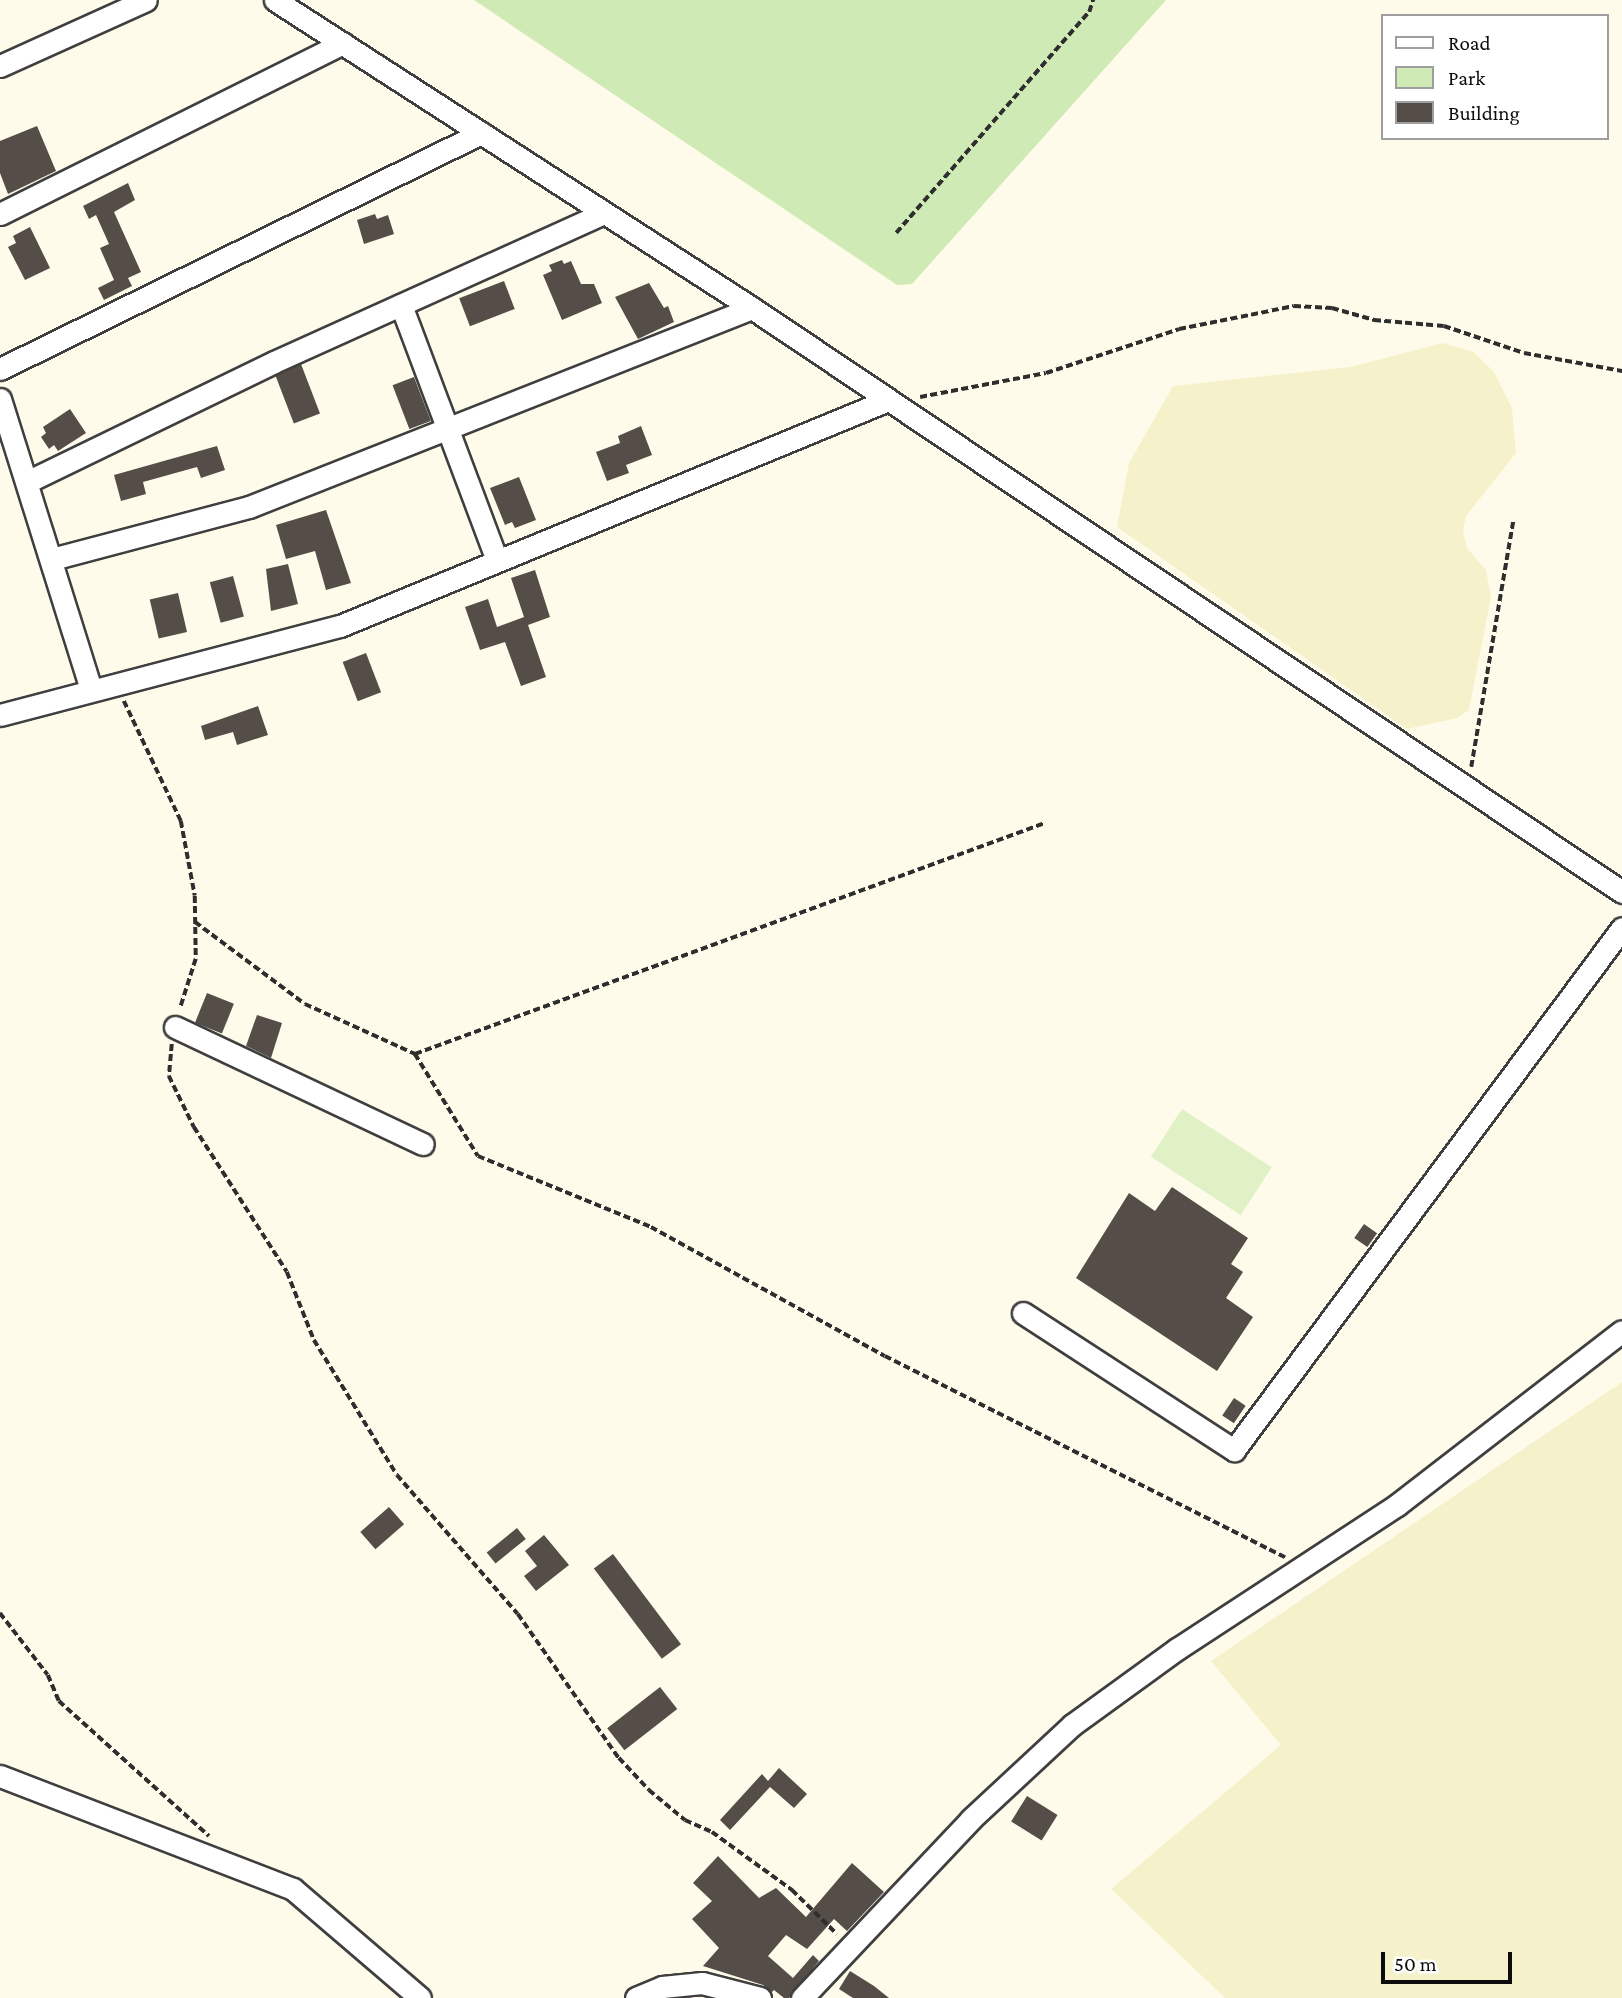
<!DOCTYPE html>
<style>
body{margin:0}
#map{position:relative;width:1622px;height:1998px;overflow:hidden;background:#fffbea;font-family:"Crimson Pro",serif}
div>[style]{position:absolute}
.farmland>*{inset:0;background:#f5f2cb}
.green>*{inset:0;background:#cfeab4}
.pitch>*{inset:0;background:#e1f1c6;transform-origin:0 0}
.building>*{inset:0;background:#554d48;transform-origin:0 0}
.path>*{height:3.5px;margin-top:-1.75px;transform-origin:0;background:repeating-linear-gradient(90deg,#2e2e2e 0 7px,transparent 0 10.5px)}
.roads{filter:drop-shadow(2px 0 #3f3f3f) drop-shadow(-2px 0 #3f3f3f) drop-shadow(0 2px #3f3f3f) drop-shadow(0 -2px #3f3f3f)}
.minor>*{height:21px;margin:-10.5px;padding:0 10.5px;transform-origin:10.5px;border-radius:10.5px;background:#fff}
span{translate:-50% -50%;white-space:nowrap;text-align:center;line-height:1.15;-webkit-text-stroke:7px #fff;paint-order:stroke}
.legend{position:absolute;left:1381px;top:14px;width:228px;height:126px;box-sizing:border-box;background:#fff;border:2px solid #9e9e9e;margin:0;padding:9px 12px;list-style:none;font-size:21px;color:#0c0c0c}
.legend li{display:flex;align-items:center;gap:14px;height:35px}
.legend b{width:35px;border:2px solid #9e9e9e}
.scale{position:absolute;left:1381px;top:1952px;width:131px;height:32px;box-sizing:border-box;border:4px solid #0c0c0c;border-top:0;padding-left:9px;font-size:21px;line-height:24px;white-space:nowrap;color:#0c0c0c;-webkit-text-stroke:5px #fff;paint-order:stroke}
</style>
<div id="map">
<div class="farmland">
<i style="clip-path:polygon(1443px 343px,1474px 352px,1494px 372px,1512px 408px,1516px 453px,1466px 516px,1463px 531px,1467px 548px,1486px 570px,1491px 597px,1469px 710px,1457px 718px,1407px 729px,1117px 527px,1129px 463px,1173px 386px,1350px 367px)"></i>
<i style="clip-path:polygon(1622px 1382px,1622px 1998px,1225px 1998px,1111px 1889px,1281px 1745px,1211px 1661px)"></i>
</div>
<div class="green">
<i style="clip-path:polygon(474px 0,1166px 0,912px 284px,897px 285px)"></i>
</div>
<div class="pitch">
<i style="left:1182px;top:1109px;width:107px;height:57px;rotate:33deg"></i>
</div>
<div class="building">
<i style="clip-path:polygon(37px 126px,56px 171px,8px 194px,0 173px,0 141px)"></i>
<i style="clip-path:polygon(128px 183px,135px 200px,114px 212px,141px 272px,128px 278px,132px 286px,104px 300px,98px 288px,114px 280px,100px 248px,109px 244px,96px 215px,89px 219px,83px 206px)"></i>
<i style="clip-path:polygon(375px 214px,377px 219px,388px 215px,394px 234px,364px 244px,357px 220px)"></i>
<i style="clip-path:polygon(30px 227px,50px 268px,25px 280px,8px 247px,16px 243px,13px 236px)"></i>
<i style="clip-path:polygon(562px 260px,564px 264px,571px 261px,581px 284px,594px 284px,602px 303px,562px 320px,543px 275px,552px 271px,549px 265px)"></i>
<i style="left:504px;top:281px;width:30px;height:48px;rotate:69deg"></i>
<i style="clip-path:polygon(649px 283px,664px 308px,668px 306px,674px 322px,638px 339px,615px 297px)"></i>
<i style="left:301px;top:364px;width:53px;height:28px;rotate:69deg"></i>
<i style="left:414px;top:377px;width:47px;height:23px;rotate:69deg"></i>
<i style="clip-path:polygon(70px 409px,86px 433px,58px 451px,54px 445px,49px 449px,41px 437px,46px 433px,43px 427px)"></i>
<i style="clip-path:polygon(641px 426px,652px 455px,626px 465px,629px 473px,607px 481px,596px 452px,620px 443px,618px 436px)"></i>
<i style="clip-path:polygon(217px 446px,225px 470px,201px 478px,197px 467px,143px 482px,146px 494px,121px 501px,114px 475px)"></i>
<i style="clip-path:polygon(519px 477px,536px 520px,515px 528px,512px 522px,505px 525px,490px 488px)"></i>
<i style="clip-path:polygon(326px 510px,351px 583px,326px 590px,315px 551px,286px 559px,276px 525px)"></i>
<i style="clip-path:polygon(288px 564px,298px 604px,271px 611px,266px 569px)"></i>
<i style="clip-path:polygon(535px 570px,550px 617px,528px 625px,546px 677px,521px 686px,505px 642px,480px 650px,465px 607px,488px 599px,497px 627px,524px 617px,511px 578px)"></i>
<i style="left:233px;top:576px;width:42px;height:24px;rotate:75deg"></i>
<i style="left:178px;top:593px;width:40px;height:29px;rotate:77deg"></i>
<i style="left:366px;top:653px;width:42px;height:25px;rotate:69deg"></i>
<i style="clip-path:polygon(258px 706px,268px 735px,237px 745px,233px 732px,205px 740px,201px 726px)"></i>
<i style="left:207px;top:993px;width:29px;height:32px;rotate:22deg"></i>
<i style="clip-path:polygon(257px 1015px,282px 1023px,271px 1058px,246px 1046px)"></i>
<i style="clip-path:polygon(1172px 1187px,1248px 1238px,1231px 1264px,1243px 1272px,1226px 1298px,1253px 1317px,1217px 1371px,1076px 1278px,1129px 1193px,1155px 1211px)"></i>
<i style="left:1364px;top:1224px;width:16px;height:17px;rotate:35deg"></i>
<i style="left:1234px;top:1398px;width:14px;height:21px;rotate:34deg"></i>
<i style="left:389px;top:1507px;width:23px;height:38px;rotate:49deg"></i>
<i style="left:517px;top:1528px;width:14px;height:39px;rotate:51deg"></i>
<i style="clip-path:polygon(544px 1535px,569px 1565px,536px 1591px,524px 1576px,537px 1566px,525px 1551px)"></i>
<i style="left:613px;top:1554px;width:113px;height:24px;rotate:53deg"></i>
<i style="left:660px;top:1687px;width:28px;height:67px;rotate:52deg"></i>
<i style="clip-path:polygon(779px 1768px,807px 1794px,794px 1808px,770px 1787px,730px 1830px,720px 1820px,762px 1774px,768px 1781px)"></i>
<i style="left:1027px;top:1796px;width:36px;height:30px;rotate:32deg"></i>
<i style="clip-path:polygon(718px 1856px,759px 1898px,776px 1888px,806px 1917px,852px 1863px,884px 1892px,847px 1931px,834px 1919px,807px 1949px,786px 1935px,768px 1956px,793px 1978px,813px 1955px,819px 1961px,789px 1998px,784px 1998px,774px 1990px,772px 1992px,763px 1985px,703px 1966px,719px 1948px,692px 1919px,712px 1901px,693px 1883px)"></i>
<i style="clip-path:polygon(850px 1971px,874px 1986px,889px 1998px,853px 1998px,839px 1989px)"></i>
</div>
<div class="path">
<i style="left:896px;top:233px;width:293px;rotate:-48.9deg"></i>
<i style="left:1089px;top:12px;width:13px;rotate:-72deg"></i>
<i style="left:920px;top:397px;width:128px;rotate:-10.8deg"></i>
<i style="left:1046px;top:373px;width:140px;rotate:-18.3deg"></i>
<i style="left:1179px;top:329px;width:117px;rotate:-11.3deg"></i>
<i style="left:1294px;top:306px;width:38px;rotate:3deg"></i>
<i style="left:1332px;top:308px;width:44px;rotate:15.9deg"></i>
<i style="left:1374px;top:320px;width:70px;rotate:4.9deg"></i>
<i style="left:1444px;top:326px;width:84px;rotate:18.6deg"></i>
<i style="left:1524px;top:353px;width:100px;rotate:10.4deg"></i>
<i style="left:124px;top:701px;width:133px;rotate:64.6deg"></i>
<i style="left:181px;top:821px;width:76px;rotate:79.4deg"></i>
<i style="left:195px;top:896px;width:63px;rotate:89.1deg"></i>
<i style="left:196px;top:959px;width:52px;rotate:107.7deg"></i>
<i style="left:1471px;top:767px;width:251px;rotate:-80.3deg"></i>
<i style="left:195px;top:922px;width:137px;rotate:36.7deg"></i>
<i style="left:305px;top:1004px;width:121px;rotate:24.4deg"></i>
<i style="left:415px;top:1054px;width:120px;rotate:58.3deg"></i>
<i style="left:478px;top:1156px;width:187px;rotate:22.3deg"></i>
<i style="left:651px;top:1227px;width:267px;rotate:28.9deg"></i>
<i style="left:885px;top:1356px;width:448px;rotate:26.7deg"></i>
<i style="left:172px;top:1044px;width:32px;rotate:95deg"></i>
<i style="left:169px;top:1076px;width:57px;rotate:63.9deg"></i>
<i style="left:194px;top:1127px;width:172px;rotate:57.3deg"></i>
<i style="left:287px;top:1272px;width:73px;rotate:68.3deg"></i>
<i style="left:314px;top:1340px;width:158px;rotate:58.4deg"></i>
<i style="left:397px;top:1475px;width:184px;rotate:49deg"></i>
<i style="left:518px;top:1614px;width:176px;rotate:55deg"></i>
<i style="left:619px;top:1758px;width:44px;rotate:46.8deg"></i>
<i style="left:649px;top:1790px;width:47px;rotate:39.8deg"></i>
<i style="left:685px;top:1820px;width:30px;rotate:24deg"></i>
<i style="left:712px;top:1832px;width:99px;rotate:35.9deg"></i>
<i style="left:792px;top:1890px;width:63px;rotate:44.4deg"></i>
<i style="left:415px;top:1054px;width:671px;rotate:-20.14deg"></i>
<i style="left:0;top:1613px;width:78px;rotate:52.3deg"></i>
<i style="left:48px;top:1675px;width:28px;rotate:67deg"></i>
<i style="left:59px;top:1701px;width:202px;rotate:42deg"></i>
</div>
<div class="roads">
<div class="minor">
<i style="left:275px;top:0;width:568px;rotate:32.85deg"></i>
<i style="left:752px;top:308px;width:1048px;rotate:33.87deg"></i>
<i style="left:0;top:66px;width:160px;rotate:-24.3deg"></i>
<i style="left:0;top:214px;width:383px;rotate:-26.5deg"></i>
<i style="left:401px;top:305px;width:273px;rotate:69.4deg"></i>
<i style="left:0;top:369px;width:536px;rotate:-26.13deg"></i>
<i style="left:0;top:399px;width:304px;rotate:72.6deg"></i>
<i style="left:29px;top:481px;width:272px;rotate:-25.9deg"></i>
<i style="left:274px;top:362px;width:362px;rotate:-24.3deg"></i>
<i style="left:52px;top:559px;width:204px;rotate:-14.8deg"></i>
<i style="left:249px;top:507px;width:541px;rotate:-21.59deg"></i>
<i style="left:0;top:715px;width:351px;rotate:-14.7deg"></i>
<i style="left:340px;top:626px;width:593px;rotate:-22.41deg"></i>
<i style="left:175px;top:1027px;width:274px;rotate:25.3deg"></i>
<i style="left:1023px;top:1313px;width:252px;rotate:33deg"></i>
<i style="left:1234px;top:1450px;width:650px;rotate:-53.38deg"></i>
<i style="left:0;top:1776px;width:314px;rotate:21.1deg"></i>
<i style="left:293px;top:1889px;width:167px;rotate:40.6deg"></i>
<i style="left:636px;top:1998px;width:28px;rotate:-23deg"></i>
<i style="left:662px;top:1987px;width:40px;rotate:-5.7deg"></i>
<i style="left:702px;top:1983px;width:60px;rotate:14.5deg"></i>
<i style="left:802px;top:1998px;width:246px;rotate:-46.6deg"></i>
<i style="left:971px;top:1819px;width:138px;rotate:-42.9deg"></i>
<i style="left:1072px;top:1725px;width:130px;rotate:-35.9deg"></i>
<i style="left:1177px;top:1649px;width:263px;rotate:-33.2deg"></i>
<i style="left:1397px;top:1505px;width:284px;rotate:-37.7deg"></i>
</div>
</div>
<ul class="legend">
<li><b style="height:9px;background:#fff"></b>Road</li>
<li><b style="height:19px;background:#cfeab4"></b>Park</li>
<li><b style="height:19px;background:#554d48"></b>Building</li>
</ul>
<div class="scale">50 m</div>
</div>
